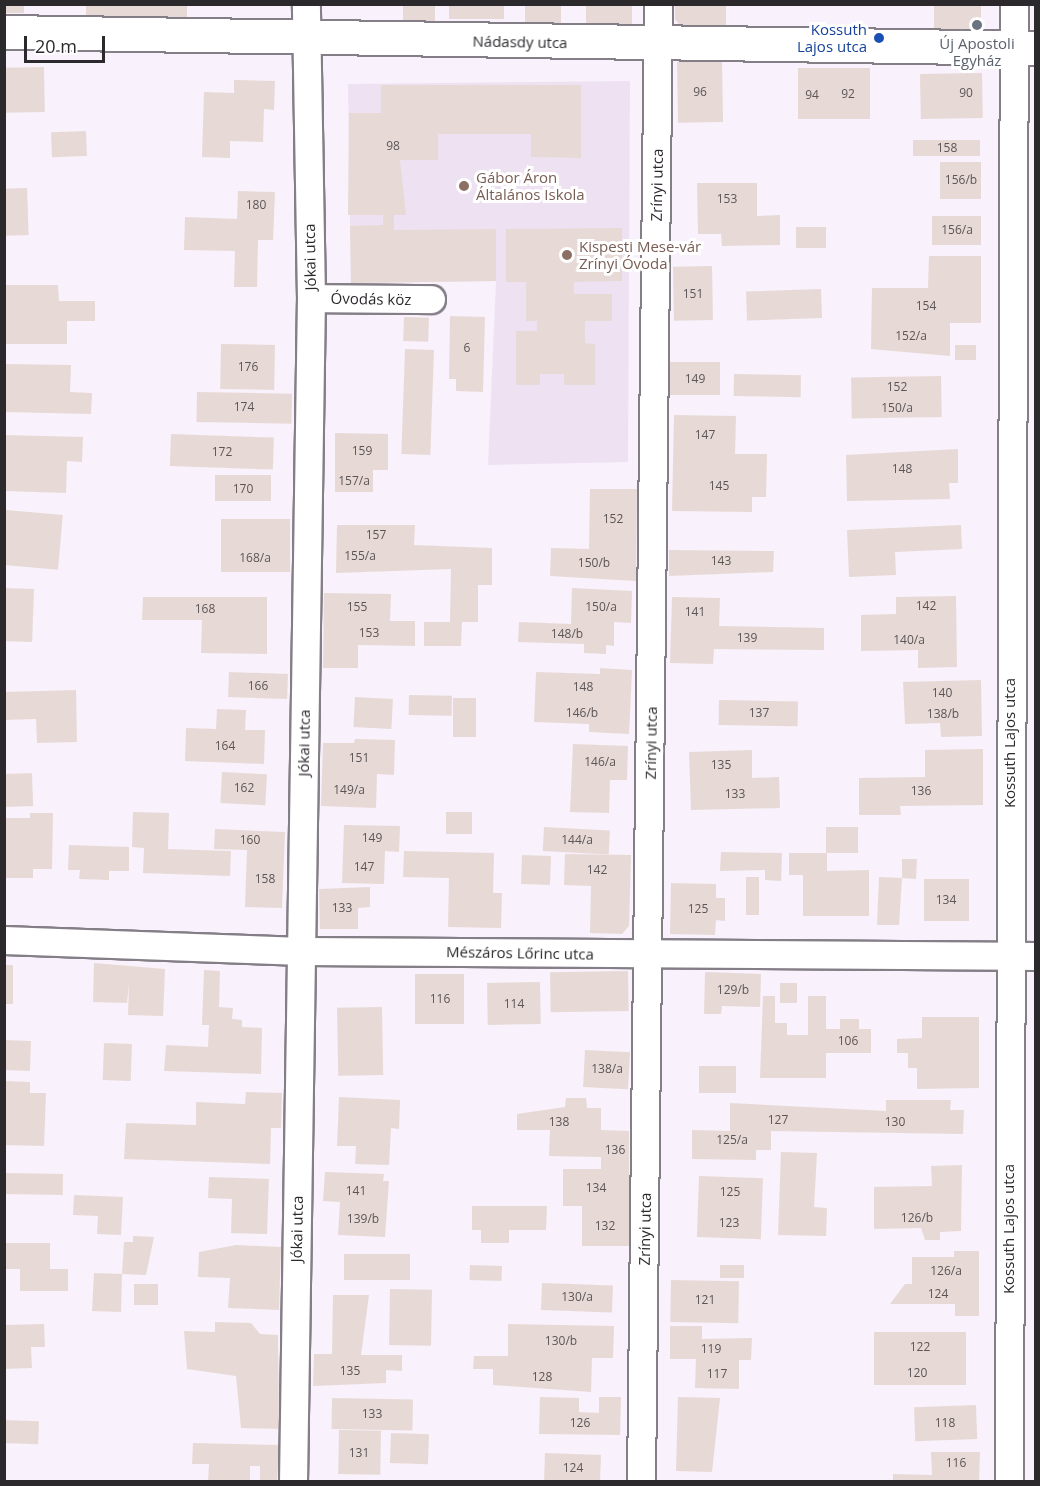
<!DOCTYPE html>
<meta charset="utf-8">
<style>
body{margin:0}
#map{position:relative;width:1040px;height:1486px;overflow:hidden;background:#f9f1fb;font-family:"Open Sans",sans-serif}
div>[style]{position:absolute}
.built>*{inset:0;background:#eee2f2}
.building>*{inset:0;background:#e7dad6;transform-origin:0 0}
.roads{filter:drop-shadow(2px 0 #847e87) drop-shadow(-2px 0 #847e87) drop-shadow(0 2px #847e87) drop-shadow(0 -2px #847e87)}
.street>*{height:27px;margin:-13.5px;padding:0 13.5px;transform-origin:13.5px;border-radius:13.5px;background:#fff}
.secondary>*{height:33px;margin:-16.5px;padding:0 16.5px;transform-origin:16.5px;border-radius:16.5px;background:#fff}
.dots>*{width:16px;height:16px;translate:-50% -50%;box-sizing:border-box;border:3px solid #fff;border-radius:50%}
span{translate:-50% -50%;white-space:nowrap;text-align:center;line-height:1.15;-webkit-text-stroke:6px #fff;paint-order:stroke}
.number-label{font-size:12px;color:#5b5557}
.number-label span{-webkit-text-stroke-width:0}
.transit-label{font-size:15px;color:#164399}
.right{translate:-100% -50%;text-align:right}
.street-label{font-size:15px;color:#2c292d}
.worship-label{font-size:15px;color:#5b616d}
.education-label{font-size:15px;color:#785e54}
.left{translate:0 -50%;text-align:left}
.frame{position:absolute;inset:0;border:6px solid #2c292d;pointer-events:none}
.scale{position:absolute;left:24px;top:36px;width:81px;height:27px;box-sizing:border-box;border:3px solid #2c292d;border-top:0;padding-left:8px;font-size:18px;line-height:21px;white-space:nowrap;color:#2c292d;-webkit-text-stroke:4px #fff;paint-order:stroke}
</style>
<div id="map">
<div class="built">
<i style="clip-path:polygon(630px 81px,628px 462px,488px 465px,496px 281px,351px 283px,348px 84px)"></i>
</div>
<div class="building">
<i style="left:4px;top:4px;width:20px;height:9px"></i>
<i style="left:86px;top:4px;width:101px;height:15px"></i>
<i style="left:403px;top:4px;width:32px;height:19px"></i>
<i style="left:449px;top:4px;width:55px;height:15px"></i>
<i style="left:525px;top:4px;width:36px;height:20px"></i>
<i style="left:586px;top:4px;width:46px;height:20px"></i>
<i style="clip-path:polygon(675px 4px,726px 4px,726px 28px,682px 28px,675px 19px)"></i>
<i style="left:934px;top:4px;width:47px;height:26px"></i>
<i style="left:722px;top:61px;width:61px;height:45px;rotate:89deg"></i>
<i style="left:44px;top:67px;width:45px;height:40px;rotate:89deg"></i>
<i style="left:870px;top:68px;width:51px;height:72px;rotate:90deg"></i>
<i style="left:982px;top:73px;width:45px;height:62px;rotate:89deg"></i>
<i style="clip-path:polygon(234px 80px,275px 81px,274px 110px,264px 109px,263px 142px,230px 141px,230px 158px,202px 157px,204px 92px,234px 93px)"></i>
<i style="clip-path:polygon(381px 85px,581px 85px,581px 158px,531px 157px,531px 134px,438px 134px,438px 160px,400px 160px,406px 215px,394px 215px,394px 230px,496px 229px,496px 281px,351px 283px,350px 226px,383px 225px,383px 215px,348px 215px,349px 113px,381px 113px)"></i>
<i style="left:86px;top:131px;width:25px;height:35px;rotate:88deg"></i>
<i style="left:913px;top:140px;width:67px;height:16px"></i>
<i style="left:940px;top:162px;width:41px;height:37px"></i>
<i style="clip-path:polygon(697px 183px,757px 183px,757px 216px,780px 215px,780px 245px,722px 246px,721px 234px,698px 234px)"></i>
<i style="left:27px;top:188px;width:47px;height:23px;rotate:88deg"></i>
<i style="clip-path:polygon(238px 191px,275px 192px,273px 240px,258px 240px,257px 287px,234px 287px,235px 251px,184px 250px,185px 217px,237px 219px)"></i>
<i style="left:932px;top:216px;width:49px;height:29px"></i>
<i style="left:796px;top:227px;width:30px;height:21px"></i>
<i style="clip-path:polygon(622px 228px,622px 281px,574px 282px,574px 294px,612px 294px,612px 321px,585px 321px,585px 343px,595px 344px,595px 385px,564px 385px,564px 374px,540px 374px,540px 385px,516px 385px,516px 331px,537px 331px,537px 321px,526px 321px,526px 282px,506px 282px,506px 229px)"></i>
<i style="clip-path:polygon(929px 256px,981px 256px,981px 323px,950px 323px,950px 356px,871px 349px,872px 288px,928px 288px)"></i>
<i style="left:712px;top:266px;width:54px;height:39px;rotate:89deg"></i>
<i style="clip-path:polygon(4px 285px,58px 285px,59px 301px,95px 301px,95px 321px,67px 321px,67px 344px,4px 344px)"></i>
<i style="left:821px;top:289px;width:29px;height:75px;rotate:88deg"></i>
<i style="clip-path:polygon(450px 316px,485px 317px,483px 392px,456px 391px,456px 379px,449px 379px)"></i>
<i style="left:404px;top:317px;width:25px;height:24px;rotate:2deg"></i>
<i style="left:221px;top:344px;width:54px;height:45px;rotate:1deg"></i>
<i style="left:955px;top:345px;width:21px;height:15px"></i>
<i style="left:405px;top:349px;width:29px;height:105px;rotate:2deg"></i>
<i style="left:670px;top:362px;width:50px;height:33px"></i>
<i style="clip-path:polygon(4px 364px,71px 365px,70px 392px,92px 393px,91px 414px,4px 412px)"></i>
<i style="left:734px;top:374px;width:67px;height:22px;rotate:1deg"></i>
<i style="left:941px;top:376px;width:41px;height:90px;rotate:89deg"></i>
<i style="left:197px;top:392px;width:95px;height:30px;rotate:1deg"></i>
<i style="clip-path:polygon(674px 415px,736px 416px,735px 454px,767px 454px,766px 497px,752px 497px,752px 512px,672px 511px)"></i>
<i style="clip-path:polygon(335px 433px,388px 434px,388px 470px,373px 470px,373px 492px,335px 492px)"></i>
<i style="left:171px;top:434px;width:103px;height:32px;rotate:2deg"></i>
<i style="clip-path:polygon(4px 435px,83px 437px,82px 462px,67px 461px,66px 493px,4px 491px)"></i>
<i style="clip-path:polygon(958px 449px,958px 483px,949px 483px,950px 499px,847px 501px,846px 455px)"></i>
<i style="left:271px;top:475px;width:26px;height:56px;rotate:90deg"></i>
<i style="clip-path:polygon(590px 489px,637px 489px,636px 581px,550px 576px,551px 548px,589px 549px)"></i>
<i style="left:6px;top:510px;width:57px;height:55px;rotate:5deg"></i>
<i style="left:221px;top:519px;width:69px;height:53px"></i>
<i style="clip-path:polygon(337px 525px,415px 525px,414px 545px,492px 548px,492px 585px,478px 585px,478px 622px,462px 622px,461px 646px,424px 646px,424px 622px,450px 622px,451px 569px,336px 573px)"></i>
<i style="clip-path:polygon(961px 525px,962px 549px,895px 552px,896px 575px,849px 577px,847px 530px)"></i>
<i style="clip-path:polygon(669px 550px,774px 551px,773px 572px,669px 576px)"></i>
<i style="left:4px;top:588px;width:30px;height:53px;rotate:2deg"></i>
<i style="clip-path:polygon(572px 588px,632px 591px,631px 623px,614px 622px,614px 646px,606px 645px,606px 654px,584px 653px,584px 644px,518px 642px,519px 622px,571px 624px)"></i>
<i style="clip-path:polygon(324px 593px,391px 594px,390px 621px,415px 621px,415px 646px,358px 645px,358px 668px,323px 668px)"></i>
<i style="clip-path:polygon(956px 596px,957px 667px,918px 668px,918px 650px,861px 651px,861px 615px,896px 614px,896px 597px)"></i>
<i style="clip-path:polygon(143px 597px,267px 597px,267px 654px,201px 653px,202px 620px,142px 620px)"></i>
<i style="clip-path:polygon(672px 597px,720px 598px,719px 626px,824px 628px,824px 650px,714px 649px,713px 664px,670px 663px)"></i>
<i style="clip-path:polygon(600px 668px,632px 670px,629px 734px,589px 732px,589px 724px,534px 722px,536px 672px,600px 674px)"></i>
<i style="left:229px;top:672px;width:59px;height:25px;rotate:2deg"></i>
<i style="clip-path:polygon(981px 680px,982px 736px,941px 737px,940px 723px,905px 724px,903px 682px)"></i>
<i style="clip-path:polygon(76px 690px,77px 742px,37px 743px,36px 719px,4px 720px,4px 692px)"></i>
<i style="left:409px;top:695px;width:43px;height:20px;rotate:1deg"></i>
<i style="left:355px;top:697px;width:38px;height:30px;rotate:3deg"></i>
<i style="left:453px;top:698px;width:23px;height:39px"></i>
<i style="left:719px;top:700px;width:79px;height:25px;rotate:1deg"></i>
<i style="clip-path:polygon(217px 709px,246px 710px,245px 730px,265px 730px,264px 764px,185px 761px,186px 728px,216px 729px)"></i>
<i style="clip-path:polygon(355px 739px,395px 740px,394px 775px,377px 774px,376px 808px,321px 806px,323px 743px,354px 743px)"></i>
<i style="clip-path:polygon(573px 744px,628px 746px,627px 780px,610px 780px,609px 813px,570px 812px)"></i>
<i style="clip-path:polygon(983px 749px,983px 805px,900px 806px,901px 815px,859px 815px,859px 778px,925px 777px,925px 750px)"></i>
<i style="clip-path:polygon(752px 750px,752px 778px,779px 777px,780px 808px,691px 810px,689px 752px)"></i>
<i style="left:222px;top:772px;width:45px;height:31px;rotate:3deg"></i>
<i style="left:32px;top:773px;width:33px;height:28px;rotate:88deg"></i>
<i style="clip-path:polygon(133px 812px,169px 813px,168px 849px,231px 851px,230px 876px,143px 873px,144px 848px,132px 847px)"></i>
<i style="left:446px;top:812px;width:26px;height:22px"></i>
<i style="clip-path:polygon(30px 813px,53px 813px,52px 869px,33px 869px,33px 878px,4px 878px,4px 818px,30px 818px)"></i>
<i style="clip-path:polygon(344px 825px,400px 826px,399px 852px,385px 851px,384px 884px,342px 883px)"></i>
<i style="left:544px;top:827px;width:66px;height:24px;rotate:3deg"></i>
<i style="left:826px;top:827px;width:32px;height:26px"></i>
<i style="clip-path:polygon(215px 829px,285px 832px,282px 908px,245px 907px,247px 850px,214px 849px)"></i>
<i style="clip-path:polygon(69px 845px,129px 847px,129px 871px,109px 871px,109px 880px,79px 879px,80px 870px,68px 870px)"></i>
<i style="clip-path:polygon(404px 851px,494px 853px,493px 893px,502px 893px,501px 928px,448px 927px,449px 878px,403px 877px)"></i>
<i style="clip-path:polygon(721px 852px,782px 853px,781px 881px,765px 880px,765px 870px,720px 871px)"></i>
<i style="clip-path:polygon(789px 853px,827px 853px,827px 871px,869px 870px,869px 916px,803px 916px,803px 875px,789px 875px)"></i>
<i style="clip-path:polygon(565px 854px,631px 855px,629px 926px,622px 934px,590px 933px,591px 886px,564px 885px)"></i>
<i style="left:522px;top:855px;width:29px;height:29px;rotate:2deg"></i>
<i style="clip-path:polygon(902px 859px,917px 859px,916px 879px,902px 878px,899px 925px,877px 925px,879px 877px,902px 878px)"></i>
<i style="left:746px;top:877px;width:13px;height:38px"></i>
<i style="left:924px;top:879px;width:45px;height:42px"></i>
<i style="clip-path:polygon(671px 883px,716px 884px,716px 898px,725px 898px,725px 921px,716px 920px,715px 935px,670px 934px)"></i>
<i style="clip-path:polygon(370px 887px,370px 907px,358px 908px,358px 929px,320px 929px,319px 889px)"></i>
<i style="clip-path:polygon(94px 963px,165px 969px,163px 1016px,128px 1015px,129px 983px,127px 1003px,93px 1002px)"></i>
<i style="left:4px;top:965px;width:9px;height:39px"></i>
<i style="clip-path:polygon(204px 970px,220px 971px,219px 1007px,233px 1008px,232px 1019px,242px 1020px,242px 1027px,262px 1028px,261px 1074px,164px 1071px,166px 1045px,208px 1047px,209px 1025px,202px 1025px)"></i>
<i style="left:628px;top:971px;width:40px;height:78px;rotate:89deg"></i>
<i style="clip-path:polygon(705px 972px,761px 974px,760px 1007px,722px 1006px,721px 1014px,704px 1014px)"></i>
<i style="left:415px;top:974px;width:49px;height:50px"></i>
<i style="left:540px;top:982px;width:42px;height:53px;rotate:89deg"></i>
<i style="left:780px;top:983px;width:17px;height:20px"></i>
<i style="clip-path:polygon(763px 996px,775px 996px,775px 1023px,787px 1023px,787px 1035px,808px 1035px,808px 996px,826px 996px,826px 1029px,840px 1029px,840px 1019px,859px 1019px,859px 1029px,871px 1029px,871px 1053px,826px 1053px,826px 1078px,760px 1078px)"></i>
<i style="left:382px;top:1007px;width:68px;height:45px;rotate:89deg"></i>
<i style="clip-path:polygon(922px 1017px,979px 1017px,979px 1088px,917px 1089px,917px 1068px,908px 1068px,908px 1053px,897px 1053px,897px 1039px,922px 1038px)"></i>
<i style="left:4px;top:1040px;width:27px;height:30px;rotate:2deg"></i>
<i style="left:104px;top:1043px;width:28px;height:37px;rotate:2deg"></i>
<i style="left:585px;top:1050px;width:45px;height:37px;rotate:3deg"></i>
<i style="left:699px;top:1066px;width:37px;height:27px"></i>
<i style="clip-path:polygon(4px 1081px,30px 1082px,30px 1093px,46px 1093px,44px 1146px,4px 1145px)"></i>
<i style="clip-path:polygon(246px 1092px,282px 1093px,281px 1128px,271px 1128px,270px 1164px,124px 1159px,126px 1123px,196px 1125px,196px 1102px,245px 1104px)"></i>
<i style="clip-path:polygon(339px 1097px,400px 1100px,399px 1129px,391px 1128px,389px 1165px,355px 1164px,356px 1146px,337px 1146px)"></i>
<i style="clip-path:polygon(566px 1098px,586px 1098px,587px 1108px,601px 1108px,601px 1130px,629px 1131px,629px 1246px,582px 1246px,582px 1206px,563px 1206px,563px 1169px,601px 1169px,601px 1157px,549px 1156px,550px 1130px,517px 1130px,517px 1114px,565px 1107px)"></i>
<i style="clip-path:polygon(886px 1100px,951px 1100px,950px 1110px,964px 1110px,963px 1134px,771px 1131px,771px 1150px,756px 1150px,756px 1160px,692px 1159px,692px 1130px,730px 1131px,730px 1103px,886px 1111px)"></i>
<i style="clip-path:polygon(781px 1152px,817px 1153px,814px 1207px,827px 1208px,826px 1236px,778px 1235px)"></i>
<i style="clip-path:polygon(962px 1165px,961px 1231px,940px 1232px,940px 1240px,925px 1240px,921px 1228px,874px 1229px,874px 1187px,932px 1186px,931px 1166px)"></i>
<i style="clip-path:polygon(325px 1172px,384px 1174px,383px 1181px,389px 1181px,385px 1237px,338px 1235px,340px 1202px,323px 1201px)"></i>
<i style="left:4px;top:1173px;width:59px;height:21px;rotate:1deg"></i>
<i style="left:699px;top:1176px;width:64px;height:61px;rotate:2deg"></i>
<i style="clip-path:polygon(209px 1177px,269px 1179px,267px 1234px,231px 1233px,232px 1199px,208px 1198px)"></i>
<i style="clip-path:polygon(74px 1195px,123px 1197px,121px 1235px,97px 1234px,98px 1216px,73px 1215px)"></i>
<i style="clip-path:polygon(472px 1206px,547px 1206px,546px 1230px,509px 1230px,509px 1243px,481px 1243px,481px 1230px,472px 1230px)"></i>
<i style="clip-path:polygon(133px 1236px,154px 1237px,146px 1275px,122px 1274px,121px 1312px,92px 1311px,94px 1273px,122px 1274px,124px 1242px,133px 1242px)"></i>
<i style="clip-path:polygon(4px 1243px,50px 1243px,50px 1269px,68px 1269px,68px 1291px,20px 1291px,20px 1269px,4px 1269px)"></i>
<i style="clip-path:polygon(236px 1245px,281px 1247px,279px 1310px,228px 1308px,230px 1278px,198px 1277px,199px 1252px)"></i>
<i style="clip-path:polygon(954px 1251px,979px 1251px,979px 1316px,955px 1316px,955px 1304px,890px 1304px,905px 1284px,912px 1284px,912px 1257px,954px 1257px)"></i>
<i style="left:344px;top:1254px;width:66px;height:26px"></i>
<i style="left:470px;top:1265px;width:32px;height:15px;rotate:2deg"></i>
<i style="left:720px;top:1265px;width:24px;height:13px"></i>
<i style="left:671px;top:1280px;width:68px;height:42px;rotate:1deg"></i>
<i style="left:542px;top:1283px;width:71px;height:27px;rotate:2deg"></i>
<i style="left:134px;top:1284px;width:24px;height:21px"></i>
<i style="left:390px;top:1289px;width:42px;height:56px;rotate:1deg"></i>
<i style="clip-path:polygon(333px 1295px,369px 1295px,361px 1355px,402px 1355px,402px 1371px,386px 1370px,386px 1383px,313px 1386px,314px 1354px,332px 1354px)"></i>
<i style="clip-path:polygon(215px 1322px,251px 1323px,260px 1334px,278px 1335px,279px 1429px,241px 1428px,236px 1376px,187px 1369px,184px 1331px,215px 1332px)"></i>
<i style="clip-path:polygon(44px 1324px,45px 1347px,31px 1347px,32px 1368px,4px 1369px,4px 1325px)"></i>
<i style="clip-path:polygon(508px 1324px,614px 1326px,613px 1358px,592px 1358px,591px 1392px,493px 1385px,493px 1369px,473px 1369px,474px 1356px,508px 1356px)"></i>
<i style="clip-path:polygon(670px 1326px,702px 1326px,702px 1339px,752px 1338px,751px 1360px,739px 1360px,739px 1389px,695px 1388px,696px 1359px,670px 1359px)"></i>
<i style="left:874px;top:1332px;width:92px;height:53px"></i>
<i style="clip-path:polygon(540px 1397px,579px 1398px,579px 1412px,599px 1413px,599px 1397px,621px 1397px,620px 1435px,539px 1434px)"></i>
<i style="clip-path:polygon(678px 1397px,720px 1398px,712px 1472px,676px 1471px)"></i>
<i style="left:332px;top:1398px;width:81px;height:31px;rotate:1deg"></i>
<i style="left:976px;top:1405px;width:34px;height:62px;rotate:88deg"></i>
<i style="left:4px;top:1420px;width:35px;height:23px;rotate:2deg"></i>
<i style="left:339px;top:1430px;width:42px;height:44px;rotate:1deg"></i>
<i style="left:391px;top:1433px;width:38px;height:30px;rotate:2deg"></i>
<i style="clip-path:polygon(193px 1443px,279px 1445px,277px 1482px,260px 1482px,260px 1466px,250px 1466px,250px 1482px,208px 1482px,209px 1464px,192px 1464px)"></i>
<i style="clip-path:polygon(931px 1452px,980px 1452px,979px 1482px,893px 1482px,893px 1474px,932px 1475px)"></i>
<i style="left:545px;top:1453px;width:56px;height:29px;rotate:2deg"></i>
</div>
<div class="roads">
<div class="street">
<i style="left:311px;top:298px;width:120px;rotate:0.5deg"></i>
<i style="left:4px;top:940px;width:298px;rotate:2.1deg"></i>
<i style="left:302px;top:951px;width:734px;rotate:0.39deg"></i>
<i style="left:293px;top:1482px;width:1184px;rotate:-89.13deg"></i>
<i style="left:311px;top:298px;width:294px;rotate:-91deg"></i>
<i style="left:641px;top:1482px;width:1478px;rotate:-89.34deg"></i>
<i style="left:1009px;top:1482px;width:1478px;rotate:-89.81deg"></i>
</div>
<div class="secondary">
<i style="left:4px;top:32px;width:1032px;rotate:0.89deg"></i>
</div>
</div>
<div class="dots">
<i style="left:977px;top:25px;background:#6b7280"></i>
<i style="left:879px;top:38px;background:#1a4fb4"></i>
<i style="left:464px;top:186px;background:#8d6e63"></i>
<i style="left:567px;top:255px;background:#8d6e63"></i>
</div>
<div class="number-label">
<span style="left:700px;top:92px">96</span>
<span style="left:966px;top:93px">90</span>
<span style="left:848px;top:94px">92</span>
<span style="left:812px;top:95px">94</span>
<span style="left:393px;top:146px">98</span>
<span style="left:947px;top:148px">158</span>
<span style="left:961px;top:180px">156/b</span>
<span style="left:727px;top:199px">153</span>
<span style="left:256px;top:205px">180</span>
<span style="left:957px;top:230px">156/a</span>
<span style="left:693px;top:294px">151</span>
<span style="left:926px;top:306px">154</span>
<span style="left:911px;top:336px">152/a</span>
<span style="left:467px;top:348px">6</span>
<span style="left:248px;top:367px">176</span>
<span style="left:695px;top:379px">149</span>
<span style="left:897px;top:387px">152</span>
<span style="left:244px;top:407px">174</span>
<span style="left:897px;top:408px">150/a</span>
<span style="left:705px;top:435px">147</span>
<span style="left:362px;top:451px">159</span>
<span style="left:222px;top:452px">172</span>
<span style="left:902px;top:469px">148</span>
<span style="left:354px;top:481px">157/a</span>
<span style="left:719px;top:486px">145</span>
<span style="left:243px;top:489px">170</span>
<span style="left:613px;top:519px">152</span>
<span style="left:376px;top:535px">157</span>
<span style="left:360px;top:556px">155/a</span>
<span style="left:255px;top:558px">168/a</span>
<span style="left:721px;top:561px">143</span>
<span style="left:594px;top:563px">150/b</span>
<span style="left:926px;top:606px">142</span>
<span style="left:357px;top:607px">155</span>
<span style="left:601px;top:607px">150/a</span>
<span style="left:205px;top:609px">168</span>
<span style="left:695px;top:612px">141</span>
<span style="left:369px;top:633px">153</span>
<span style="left:567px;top:634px">148/b</span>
<span style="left:747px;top:638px">139</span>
<span style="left:909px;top:640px">140/a</span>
<span style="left:258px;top:686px">166</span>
<span style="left:583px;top:687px">148</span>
<span style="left:942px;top:693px">140</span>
<span style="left:582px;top:713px">146/b</span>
<span style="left:759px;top:713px">137</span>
<span style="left:943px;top:714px">138/b</span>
<span style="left:225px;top:746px">164</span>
<span style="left:359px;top:758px">151</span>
<span style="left:600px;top:762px">146/a</span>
<span style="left:721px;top:765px">135</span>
<span style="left:244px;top:788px">162</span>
<span style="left:349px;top:790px">149/a</span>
<span style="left:921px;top:791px">136</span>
<span style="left:735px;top:794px">133</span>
<span style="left:372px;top:838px">149</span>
<span style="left:250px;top:840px">160</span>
<span style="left:577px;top:840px">144/a</span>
<span style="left:364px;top:867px">147</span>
<span style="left:597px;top:870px">142</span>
<span style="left:265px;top:879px">158</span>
<span style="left:946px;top:900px">134</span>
<span style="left:342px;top:908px">133</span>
<span style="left:698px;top:909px">125</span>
<span style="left:733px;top:990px">129/b</span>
<span style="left:440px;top:999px">116</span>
<span style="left:514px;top:1004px">114</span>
<span style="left:848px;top:1041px">106</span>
<span style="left:607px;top:1069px">138/a</span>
<span style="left:778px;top:1120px">127</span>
<span style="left:559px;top:1122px">138</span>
<span style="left:895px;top:1122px">130</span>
<span style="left:732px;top:1140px">125/a</span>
<span style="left:615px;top:1150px">136</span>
<span style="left:596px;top:1188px">134</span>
<span style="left:356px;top:1191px">141</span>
<span style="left:730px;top:1192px">125</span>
<span style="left:917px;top:1218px">126/b</span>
<span style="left:363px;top:1219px">139/b</span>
<span style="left:729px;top:1223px">123</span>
<span style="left:605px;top:1226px">132</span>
<span style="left:946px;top:1271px">126/a</span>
<span style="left:938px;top:1294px">124</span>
<span style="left:577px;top:1297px">130/a</span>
<span style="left:705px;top:1300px">121</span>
<span style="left:561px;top:1341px">130/b</span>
<span style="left:920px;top:1347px">122</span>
<span style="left:711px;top:1349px">119</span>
<span style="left:350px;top:1371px">135</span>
<span style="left:917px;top:1373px">120</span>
<span style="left:717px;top:1374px">117</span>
<span style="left:542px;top:1377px">128</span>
<span style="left:372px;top:1414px">133</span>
<span style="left:580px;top:1423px">126</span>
<span style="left:945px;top:1423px">118</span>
<span style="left:359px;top:1453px">131</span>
<span style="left:956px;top:1463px">116</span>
<span style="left:573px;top:1468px">124</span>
</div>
<div class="transit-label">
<span class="right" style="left:867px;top:38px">Kossuth<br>Lajos utca</span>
</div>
<div class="street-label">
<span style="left:520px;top:42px;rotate:1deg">Nádasdy utca</span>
<span style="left:657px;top:185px;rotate:-89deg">Zrínyi utca</span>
<span style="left:310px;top:257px;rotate:-91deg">Jókai utca</span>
<span style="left:371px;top:299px;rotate:1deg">Óvodás köz</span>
<span style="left:304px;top:743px;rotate:-89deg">Jókai utca</span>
<span style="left:651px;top:743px;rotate:-89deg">Zrínyi utca</span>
<span style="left:1010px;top:743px;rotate:-90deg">Kossuth Lajos utca</span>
<span style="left:520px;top:953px;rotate:1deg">Mészáros Lőrinc utca</span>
<span style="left:297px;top:1229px;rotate:-89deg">Jókai utca</span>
<span style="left:645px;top:1229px;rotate:-89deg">Zrínyi utca</span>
<span style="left:1009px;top:1229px;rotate:-90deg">Kossuth Lajos utca</span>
</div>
<div class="worship-label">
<span style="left:977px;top:52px">Új Apostoli<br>Egyház</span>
</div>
<div class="education-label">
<span class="left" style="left:476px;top:186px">Gábor Áron<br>Általános Iskola</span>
<span class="left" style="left:579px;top:255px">Kispesti Mese-vár<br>Zrínyi Óvoda</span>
</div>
<div class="frame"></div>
<div class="scale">20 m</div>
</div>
